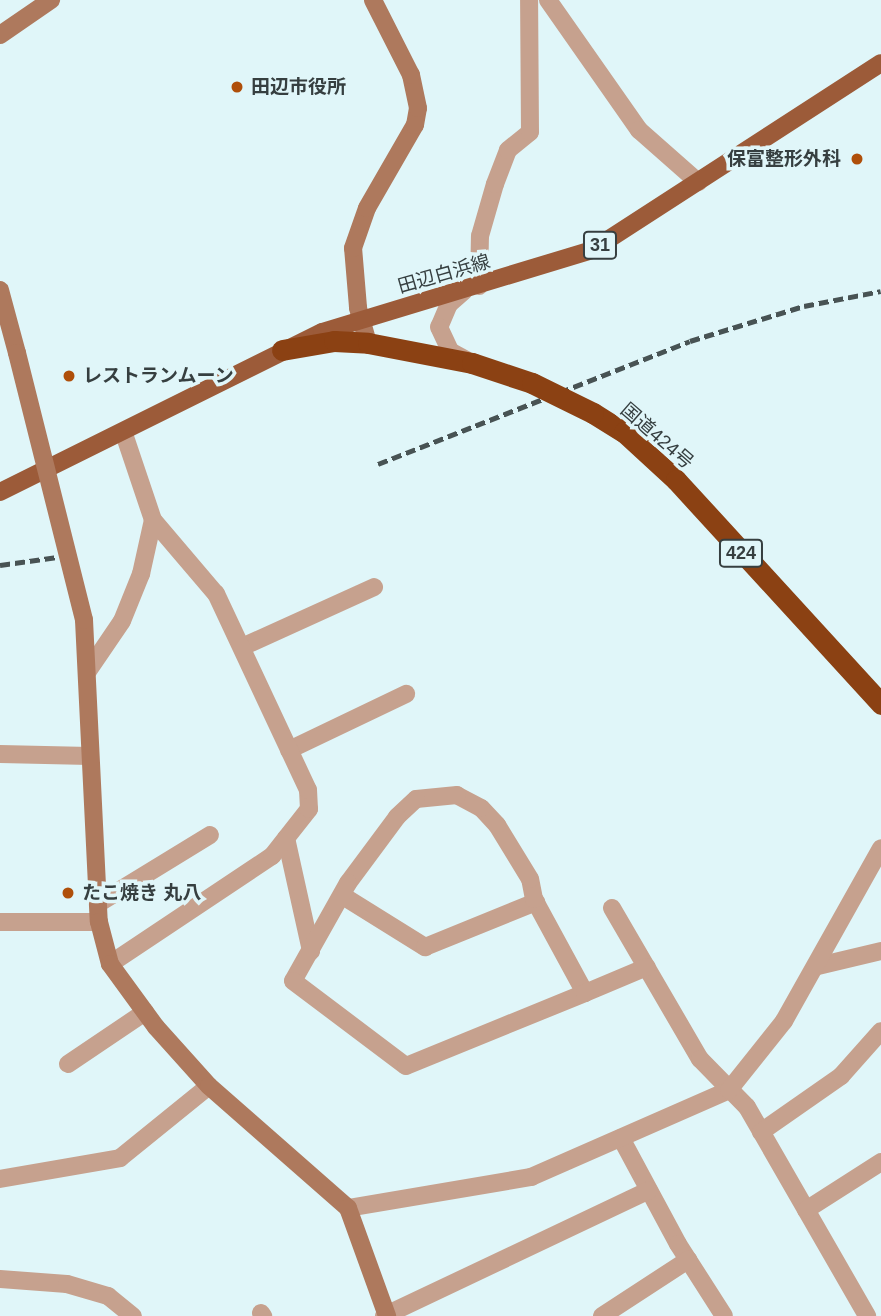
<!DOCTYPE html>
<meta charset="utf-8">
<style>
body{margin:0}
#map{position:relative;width:881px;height:1316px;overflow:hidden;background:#e0f6f9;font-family:Arial,"Noto Sans JP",sans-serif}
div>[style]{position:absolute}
.street>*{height:18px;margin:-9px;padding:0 9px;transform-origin:9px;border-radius:9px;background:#c6a18e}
.secondary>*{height:18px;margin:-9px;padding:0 9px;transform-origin:9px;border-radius:9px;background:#ae795d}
.primary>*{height:18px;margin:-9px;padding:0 9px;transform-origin:9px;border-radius:9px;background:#9c5b39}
.highway>*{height:21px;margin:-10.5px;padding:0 10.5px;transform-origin:10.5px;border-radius:10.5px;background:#8b4113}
.rail>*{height:5px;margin-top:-2.5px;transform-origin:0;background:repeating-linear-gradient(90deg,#485354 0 10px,transparent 0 15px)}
.secondary-bridge>*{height:18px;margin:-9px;padding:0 9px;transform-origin:9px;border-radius:9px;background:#ae795d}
.highway-bridge>*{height:21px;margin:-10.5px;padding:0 10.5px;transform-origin:10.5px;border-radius:10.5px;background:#8b4113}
.dots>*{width:19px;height:19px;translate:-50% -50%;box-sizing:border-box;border:4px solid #e0f6f9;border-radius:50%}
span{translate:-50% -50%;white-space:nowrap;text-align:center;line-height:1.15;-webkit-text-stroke:7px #e0f6f9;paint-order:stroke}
.shield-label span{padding:2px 5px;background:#e0f6f9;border:2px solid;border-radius:5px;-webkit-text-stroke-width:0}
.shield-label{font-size:18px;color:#363f40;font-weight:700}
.poi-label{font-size:19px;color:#363f40;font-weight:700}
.left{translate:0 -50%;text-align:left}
.right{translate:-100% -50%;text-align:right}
.street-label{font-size:19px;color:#363f40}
</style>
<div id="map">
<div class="street">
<i style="left:548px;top:0;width:159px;rotate:55deg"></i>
<i style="left:639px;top:130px;width:79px;rotate:41.4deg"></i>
<i style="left:479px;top:286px;width:50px;rotate:-88.9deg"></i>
<i style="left:480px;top:236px;width:54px;rotate:-73.9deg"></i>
<i style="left:495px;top:184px;width:36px;rotate:-69deg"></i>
<i style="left:508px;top:150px;width:28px;rotate:-39deg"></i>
<i style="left:530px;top:132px;width:132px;rotate:-90.4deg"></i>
<i style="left:464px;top:291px;width:20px;rotate:139deg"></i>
<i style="left:449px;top:304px;width:25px;rotate:113deg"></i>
<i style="left:439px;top:327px;width:26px;rotate:65deg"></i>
<i style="left:450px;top:351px;width:18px;rotate:29deg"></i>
<i style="left:242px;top:647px;width:145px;rotate:-24.4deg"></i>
<i style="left:88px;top:671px;width:60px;rotate:-55.8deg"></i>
<i style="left:122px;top:621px;width:51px;rotate:-68deg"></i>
<i style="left:141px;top:574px;width:55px;rotate:-77.5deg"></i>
<i style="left:153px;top:520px;width:91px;rotate:-108.6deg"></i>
<i style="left:289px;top:750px;width:130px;rotate:-25.6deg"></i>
<i style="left:0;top:754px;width:90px;rotate:1.3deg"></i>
<i style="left:286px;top:838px;width:116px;rotate:77.5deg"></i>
<i style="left:343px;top:896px;width:97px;rotate:31.9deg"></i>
<i style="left:425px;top:947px;width:120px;rotate:-22.1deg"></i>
<i style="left:99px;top:903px;width:130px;rotate:-31.5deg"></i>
<i style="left:612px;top:908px;width:175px;rotate:59.8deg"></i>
<i style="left:700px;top:1059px;width:67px;rotate:45.6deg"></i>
<i style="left:747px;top:1107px;width:241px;rotate:60.1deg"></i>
<i style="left:0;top:922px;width:99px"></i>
<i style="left:110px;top:964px;width:195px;rotate:-33.7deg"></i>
<i style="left:272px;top:856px;width:60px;rotate:-51.8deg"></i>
<i style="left:309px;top:809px;width:19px;rotate:-93deg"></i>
<i style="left:308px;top:790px;width:217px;rotate:-115.1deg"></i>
<i style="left:216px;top:594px;width:97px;rotate:-130.4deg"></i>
<i style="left:818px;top:966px;width:65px;rotate:-13.4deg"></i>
<i style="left:585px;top:993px;width:107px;rotate:-118.5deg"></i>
<i style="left:534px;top:899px;width:20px;rotate:-101deg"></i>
<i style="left:530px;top:879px;width:63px;rotate:-121.4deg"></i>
<i style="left:497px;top:825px;width:23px;rotate:-133deg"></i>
<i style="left:481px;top:808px;width:27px;rotate:-152deg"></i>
<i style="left:457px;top:795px;width:41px;rotate:174.4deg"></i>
<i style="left:416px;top:799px;width:26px;rotate:137deg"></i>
<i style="left:397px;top:817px;width:82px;rotate:126.6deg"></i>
<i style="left:348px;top:883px;width:112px;rotate:119.3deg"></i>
<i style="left:293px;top:981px;width:141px;rotate:37deg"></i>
<i style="left:406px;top:1066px;width:193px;rotate:-22.2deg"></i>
<i style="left:585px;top:993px;width:67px;rotate:-22.8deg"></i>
<i style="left:68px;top:1064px;width:93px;rotate:-34deg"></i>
<i style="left:761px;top:1132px;width:98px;rotate:-35deg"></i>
<i style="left:841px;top:1076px;width:60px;rotate:-48.4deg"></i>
<i style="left:621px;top:1138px;width:120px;rotate:61.7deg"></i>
<i style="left:678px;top:1244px;width:85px;rotate:57.4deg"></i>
<i style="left:0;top:1179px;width:122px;rotate:-9.9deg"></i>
<i style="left:120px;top:1158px;width:114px;rotate:-39deg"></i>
<i style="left:348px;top:1208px;width:186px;rotate:-9.6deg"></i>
<i style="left:531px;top:1177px;width:216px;rotate:-23.7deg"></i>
<i style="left:729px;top:1090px;width:88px;rotate:-51.4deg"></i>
<i style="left:784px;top:1021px;width:198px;rotate:-60.7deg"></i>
<i style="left:806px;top:1210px;width:89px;rotate:-32.6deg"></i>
<i style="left:0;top:1279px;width:67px;rotate:4.3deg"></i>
<i style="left:67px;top:1284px;width:43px;rotate:16.3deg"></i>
<i style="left:108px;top:1296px;width:32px;rotate:39deg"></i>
<i style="left:261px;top:1313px;width:4px;rotate:56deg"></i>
<i style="left:384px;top:1316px;width:293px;rotate:-25.4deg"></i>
<i style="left:602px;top:1316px;width:103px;rotate:-33.1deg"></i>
</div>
<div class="secondary">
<i style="left:0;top:35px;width:62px;rotate:-34.5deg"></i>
<i style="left:0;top:290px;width:65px;rotate:74.9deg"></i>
<i style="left:368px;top:343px;width:37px;rotate:-106deg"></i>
<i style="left:358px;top:307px;width:59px;rotate:-94.8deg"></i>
<i style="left:353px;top:248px;width:42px;rotate:-70.7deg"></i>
<i style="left:367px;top:208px;width:96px;rotate:-60deg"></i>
<i style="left:415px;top:125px;width:17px;rotate:-80deg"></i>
<i style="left:418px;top:108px;width:34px;rotate:-102deg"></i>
<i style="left:411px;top:75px;width:84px;rotate:-116.9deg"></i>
<i style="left:84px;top:620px;width:302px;rotate:87.2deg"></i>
<i style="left:99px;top:922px;width:43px;rotate:75.3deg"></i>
<i style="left:110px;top:964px;width:78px;rotate:53.9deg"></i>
<i style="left:156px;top:1027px;width:79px;rotate:48.1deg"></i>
<i style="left:209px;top:1086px;width:185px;rotate:41.3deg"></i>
<i style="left:348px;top:1208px;width:115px;rotate:70.1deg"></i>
</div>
<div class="primary">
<i style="left:0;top:492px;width:360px;rotate:-26.4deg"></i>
<i style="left:322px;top:332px;width:282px;rotate:-16.9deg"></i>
<i style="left:592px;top:250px;width:344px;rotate:-32.9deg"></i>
</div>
<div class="highway">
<i style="left:282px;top:350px;width:53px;rotate:-9.8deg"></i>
<i style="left:334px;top:341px;width:34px;rotate:3deg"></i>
<i style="left:368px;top:343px;width:106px;rotate:10.9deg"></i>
<i style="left:472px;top:363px;width:63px;rotate:18.4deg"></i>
<i style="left:593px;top:413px;width:36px;rotate:32deg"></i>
<i style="left:624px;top:432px;width:71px;rotate:42.7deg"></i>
<i style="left:676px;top:480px;width:304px;rotate:47.5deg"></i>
</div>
<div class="rail">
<i style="left:378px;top:464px;width:335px;rotate:-21.5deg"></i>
<i style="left:690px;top:341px;width:119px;rotate:-17.1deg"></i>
<i style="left:804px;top:306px;width:78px;rotate:-11deg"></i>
<i style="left:0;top:565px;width:58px;rotate:-8deg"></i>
</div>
<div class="secondary-bridge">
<i style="left:17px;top:353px;width:275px;rotate:75.9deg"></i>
</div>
<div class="highway-bridge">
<i style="left:532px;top:383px;width:68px;rotate:26.2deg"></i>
</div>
<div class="dots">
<i style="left:237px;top:87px;background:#af4f0a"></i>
<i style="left:857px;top:159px;background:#af4f0a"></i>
<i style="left:69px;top:376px;background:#af4f0a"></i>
<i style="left:68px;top:893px;background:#af4f0a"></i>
</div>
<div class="shield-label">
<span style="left:600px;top:245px">31</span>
<span style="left:741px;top:553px">424</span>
</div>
<div class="poi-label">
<span class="left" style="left:251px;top:87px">田辺市役所</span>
<span class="right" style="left:841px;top:159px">保富整形外科</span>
<span class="left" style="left:83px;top:376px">レストランムーン</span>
<span class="left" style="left:82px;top:893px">たこ焼き 丸八</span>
</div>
<div class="street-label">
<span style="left:444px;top:274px;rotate:-16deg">田辺白浜線</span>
<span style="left:657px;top:436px;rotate:41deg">国道424号</span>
</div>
</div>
